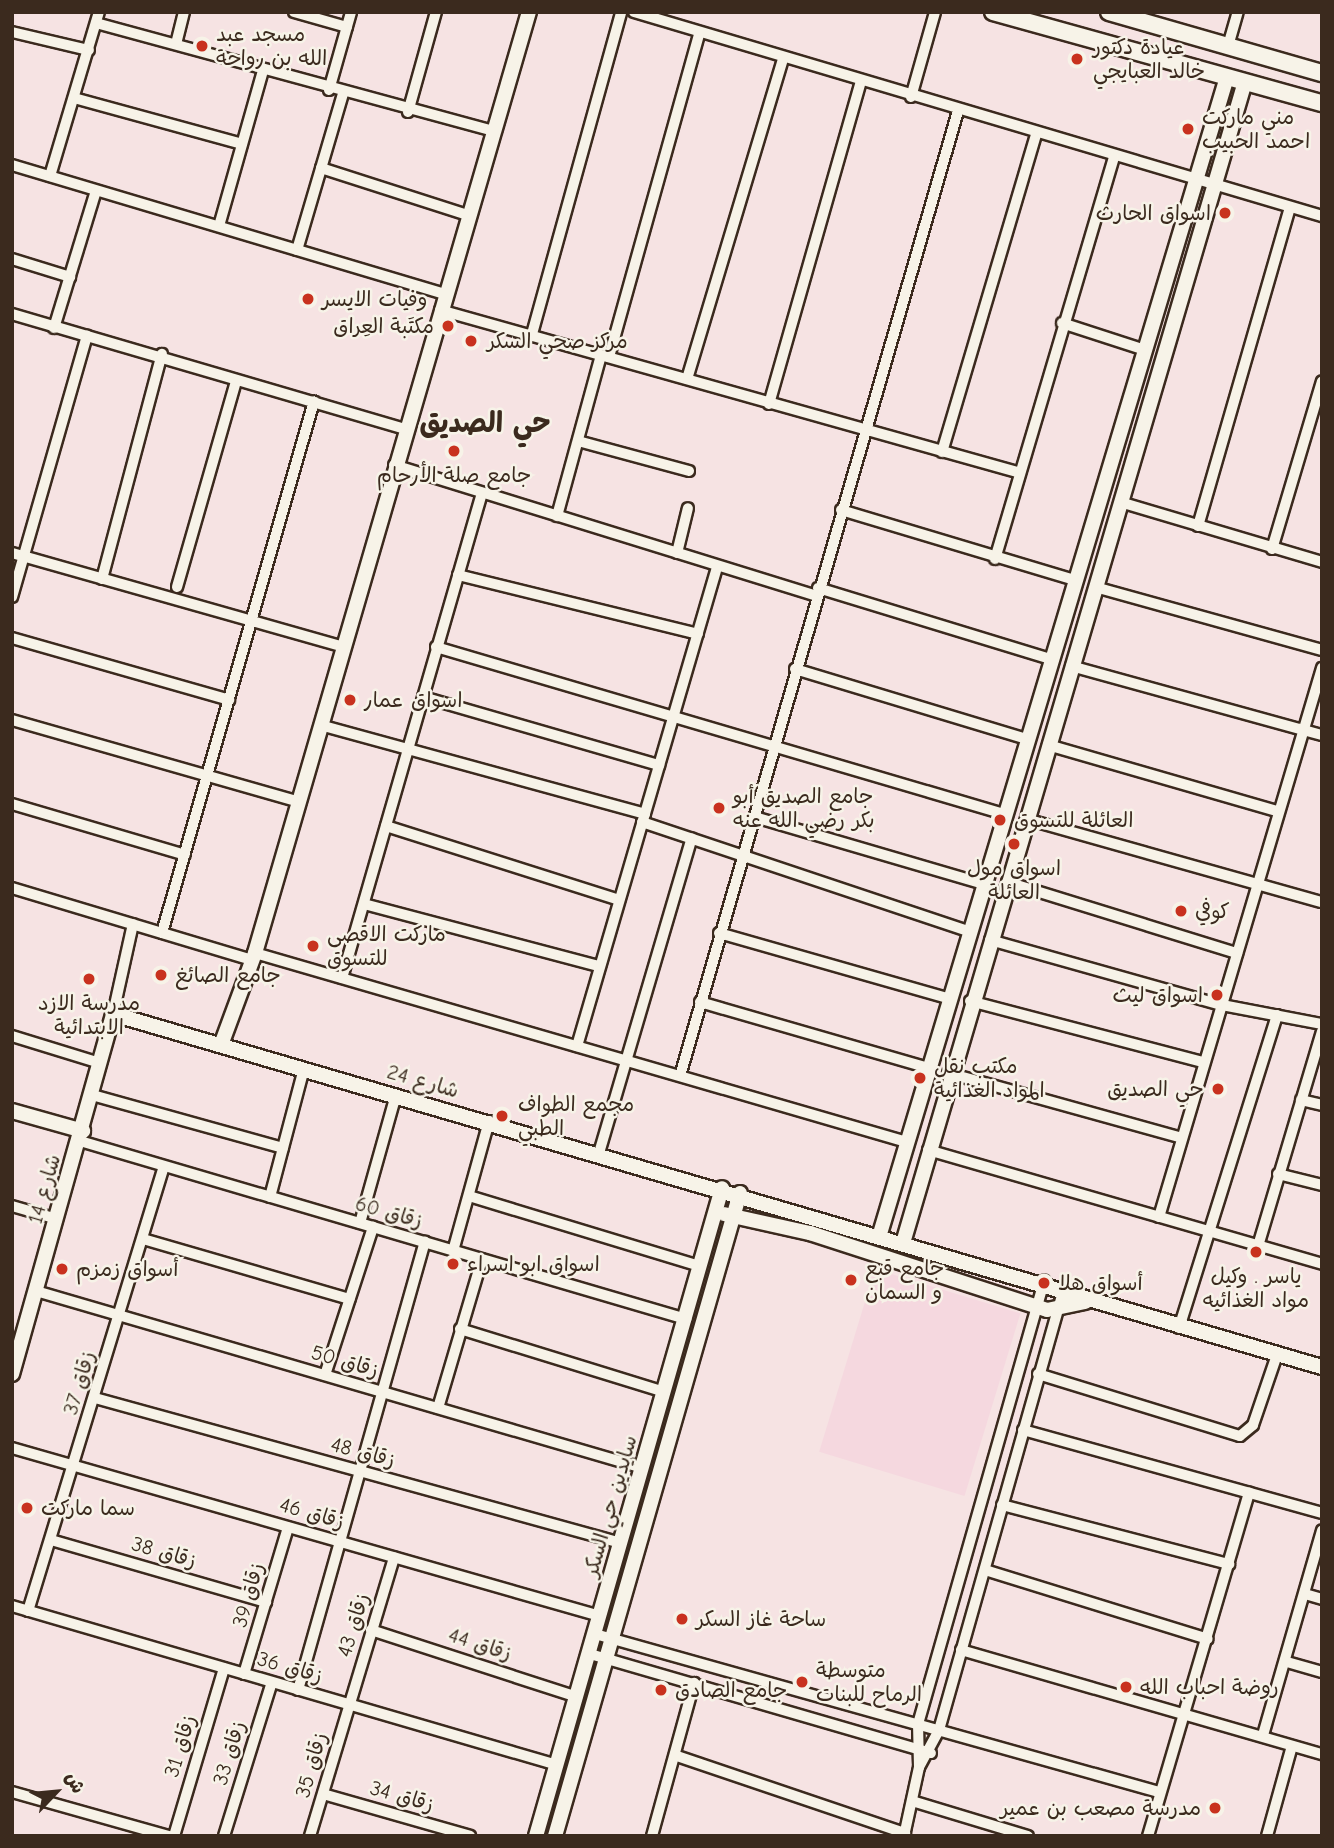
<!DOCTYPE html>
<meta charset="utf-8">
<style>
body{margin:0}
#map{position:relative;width:1334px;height:1848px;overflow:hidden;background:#f6e3e3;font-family:"Comic Neue","Playpen Sans Arabic",sans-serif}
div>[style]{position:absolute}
.built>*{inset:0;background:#f5d8df;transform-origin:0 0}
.roads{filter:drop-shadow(2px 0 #3b2a1e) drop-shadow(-2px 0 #3b2a1e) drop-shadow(0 2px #3b2a1e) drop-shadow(0 -2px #3b2a1e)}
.minor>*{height:10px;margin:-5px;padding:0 5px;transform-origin:5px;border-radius:5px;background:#f7f3e8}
.tertiary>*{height:14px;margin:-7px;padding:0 7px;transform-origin:7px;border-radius:7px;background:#f7f3e8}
.secondary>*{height:16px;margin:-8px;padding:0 8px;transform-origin:8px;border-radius:8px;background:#f7f3e8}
.dots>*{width:19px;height:19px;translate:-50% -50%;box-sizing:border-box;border:4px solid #f7f3e8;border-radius:50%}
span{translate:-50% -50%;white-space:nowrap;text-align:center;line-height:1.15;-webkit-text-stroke:5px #f7f3e8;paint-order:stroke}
.poi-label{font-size:21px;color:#3b2a1e}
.left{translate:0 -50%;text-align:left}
.right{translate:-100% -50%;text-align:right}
.street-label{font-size:21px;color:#3b2a1e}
.district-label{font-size:28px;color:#3b2a1e;font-weight:700}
.frame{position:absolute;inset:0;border:14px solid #3b2a1e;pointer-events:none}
.north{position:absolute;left:21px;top:1757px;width:70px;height:70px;-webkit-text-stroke:5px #f7f3e8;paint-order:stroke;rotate:64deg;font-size:19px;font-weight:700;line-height:28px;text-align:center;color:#3b2a1e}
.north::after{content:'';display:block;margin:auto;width:24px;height:32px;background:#3b2a1e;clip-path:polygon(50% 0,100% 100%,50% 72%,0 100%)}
</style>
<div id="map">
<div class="built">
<i style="left:875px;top:1269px;width:152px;height:191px;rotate:17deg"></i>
</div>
<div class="roads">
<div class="minor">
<i style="left:294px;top:12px;width:55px;rotate:15.8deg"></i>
<i style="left:634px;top:12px;width:718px;rotate:16.52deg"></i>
<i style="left:96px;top:23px;width:412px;rotate:15.2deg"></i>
<i style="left:12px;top:32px;width:79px;rotate:13.2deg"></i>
<i style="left:176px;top:44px;width:33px;rotate:-76deg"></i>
<i style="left:1228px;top:46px;width:35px;rotate:-74deg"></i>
<i style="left:329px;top:90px;width:81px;rotate:-74.2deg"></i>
<i style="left:911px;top:97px;width:88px;rotate:-74.2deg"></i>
<i style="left:74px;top:98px;width:174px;rotate:15.3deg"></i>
<i style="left:408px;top:112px;width:104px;rotate:-74.4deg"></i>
<i style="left:12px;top:165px;width:452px;rotate:16.6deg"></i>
<i style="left:321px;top:168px;width:153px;rotate:17.8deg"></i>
<i style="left:50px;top:176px;width:171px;rotate:-73.4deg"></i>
<i style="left:219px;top:226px;width:161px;rotate:-74.2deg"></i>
<i style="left:297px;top:250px;width:163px;rotate:-73.6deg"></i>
<i style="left:12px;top:259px;width:61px;rotate:17.2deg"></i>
<i style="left:440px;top:310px;width:599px;rotate:15.68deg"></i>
<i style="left:12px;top:314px;width:409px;rotate:16.3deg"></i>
<i style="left:1062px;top:323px;width:84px;rotate:18deg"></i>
<i style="left:54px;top:328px;width:143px;rotate:-73deg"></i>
<i style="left:532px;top:334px;width:334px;rotate:-74.5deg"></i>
<i style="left:609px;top:357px;width:337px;rotate:-74.4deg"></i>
<i style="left:687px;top:379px;width:335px;rotate:-73.3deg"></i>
<i style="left:769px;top:404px;width:335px;rotate:-74.1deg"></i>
<i style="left:578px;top:441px;width:115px;rotate:15.1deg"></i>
<i style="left:942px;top:452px;width:331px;rotate:-73.5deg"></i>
<i style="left:394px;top:465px;width:442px;rotate:17.2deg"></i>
<i style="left:1120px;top:502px;width:211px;rotate:16.5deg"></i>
<i style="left:841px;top:510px;width:243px;rotate:16.7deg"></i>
<i style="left:557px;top:516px;width:167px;rotate:-74.7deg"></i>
<i style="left:1198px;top:526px;width:332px;rotate:-73.9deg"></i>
<i style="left:1272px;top:549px;width:175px;rotate:-73.4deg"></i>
<i style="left:12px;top:553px;width:341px;rotate:15.8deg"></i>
<i style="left:677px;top:553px;width:46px;rotate:-76.3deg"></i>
<i style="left:995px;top:559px;width:418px;rotate:-73.5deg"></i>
<i style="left:458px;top:575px;width:247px;rotate:13.8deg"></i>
<i style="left:102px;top:579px;width:233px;rotate:-75.1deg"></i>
<i style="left:177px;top:587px;width:214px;rotate:-74deg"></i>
<i style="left:1095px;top:587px;width:236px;rotate:15.5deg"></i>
<i style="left:818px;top:588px;width:243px;rotate:17deg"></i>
<i style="left:12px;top:597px;width:272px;rotate:-74deg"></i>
<i style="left:12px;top:638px;width:226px;rotate:15.9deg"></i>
<i style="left:436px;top:647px;width:592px;rotate:16.38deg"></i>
<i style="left:1071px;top:666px;width:260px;rotate:15.4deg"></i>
<i style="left:795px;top:669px;width:242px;rotate:16.8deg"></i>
<i style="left:423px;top:697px;width:246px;rotate:16.1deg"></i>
<i style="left:12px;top:720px;width:295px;rotate:15.9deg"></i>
<i style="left:320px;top:725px;width:337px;rotate:15.3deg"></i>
<i style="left:1048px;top:745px;width:238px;rotate:16.1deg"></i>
<i style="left:12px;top:804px;width:180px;rotate:16.4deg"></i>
<i style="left:758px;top:818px;width:235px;rotate:16.3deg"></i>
<i style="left:1026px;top:819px;width:307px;rotate:15.7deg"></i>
<i style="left:642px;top:822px;width:346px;rotate:18.5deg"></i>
<i style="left:386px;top:826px;width:244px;rotate:17.6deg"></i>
<i style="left:1007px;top:882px;width:241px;rotate:17.2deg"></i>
<i style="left:12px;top:888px;width:251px;rotate:16.7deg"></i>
<i style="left:364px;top:904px;width:243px;rotate:14.8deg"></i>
<i style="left:162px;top:933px;width:553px;rotate:-74.05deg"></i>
<i style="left:719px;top:933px;width:240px;rotate:15.9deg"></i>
<i style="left:990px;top:940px;width:241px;rotate:15.7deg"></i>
<i style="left:1222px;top:1005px;width:102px;rotate:10.8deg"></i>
<i style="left:255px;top:953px;width:679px;rotate:16.17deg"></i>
<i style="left:342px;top:978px;width:505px;rotate:-73.9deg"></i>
<i style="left:970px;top:1001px;width:240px;rotate:14.7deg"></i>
<i style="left:700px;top:1002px;width:238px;rotate:16.1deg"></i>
<i style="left:113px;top:1014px;width:92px;rotate:-77.5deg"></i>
<i style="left:12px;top:1036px;width:92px;rotate:17.1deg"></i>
<i style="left:577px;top:1046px;width:500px;rotate:-73.7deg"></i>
<i style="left:948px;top:1073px;width:240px;rotate:15.5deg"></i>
<i style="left:680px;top:1076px;width:1004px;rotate:-73.93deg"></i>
<i style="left:92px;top:1095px;width:198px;rotate:15.5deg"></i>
<i style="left:1301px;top:1100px;width:22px;rotate:13deg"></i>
<i style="left:80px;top:1141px;width:632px;rotate:16.37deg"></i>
<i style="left:928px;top:1150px;width:410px;rotate:16.1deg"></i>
<i style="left:599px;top:1153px;width:328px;rotate:-73.6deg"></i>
<i style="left:1278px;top:1174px;width:45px;rotate:14deg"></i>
<i style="left:469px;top:1196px;width:241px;rotate:16.9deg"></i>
<i style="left:270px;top:1197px;width:133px;rotate:-75.2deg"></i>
<i style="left:12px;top:1206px;width:47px;rotate:16.1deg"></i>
<i style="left:1159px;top:1217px;width:573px;rotate:-73.46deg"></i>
<i style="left:360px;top:1223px;width:133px;rotate:-74.3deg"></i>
<i style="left:143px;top:1239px;width:215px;rotate:16.2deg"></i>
<i style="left:1258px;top:1246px;width:224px;rotate:-73.4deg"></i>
<i style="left:453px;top:1251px;width:135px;rotate:-74.5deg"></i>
<i style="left:36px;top:1291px;width:632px;rotate:16.26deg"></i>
<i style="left:1179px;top:1328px;width:328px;rotate:-72.6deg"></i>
<i style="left:460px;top:1329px;width:214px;rotate:17.1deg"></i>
<i style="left:1038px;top:1374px;width:211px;rotate:17.1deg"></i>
<i style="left:1240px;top:1436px;width:17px;rotate:-40deg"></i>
<i style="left:1253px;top:1425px;width:74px;rotate:-71.1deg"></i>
<i style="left:325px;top:1375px;width:156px;rotate:-72deg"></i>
<i style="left:95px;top:1398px;width:546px;rotate:15.41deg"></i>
<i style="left:438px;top:1408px;width:155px;rotate:-73.5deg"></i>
<i style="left:1023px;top:1430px;width:310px;rotate:15.5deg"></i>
<i style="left:12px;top:1448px;width:612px;rotate:15.95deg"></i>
<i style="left:1002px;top:1505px;width:235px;rotate:14.6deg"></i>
<i style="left:51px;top:1540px;width:224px;rotate:16.1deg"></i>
<i style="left:985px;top:1570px;width:233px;rotate:17.2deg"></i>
<i style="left:1305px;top:1594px;width:18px;rotate:16deg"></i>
<i style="left:12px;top:1606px;width:568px;rotate:16.26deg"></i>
<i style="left:28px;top:1611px;width:465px;rotate:-73deg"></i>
<i style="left:371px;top:1630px;width:217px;rotate:18deg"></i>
<i style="left:595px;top:1634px;width:586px;rotate:15.65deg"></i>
<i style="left:961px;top:1650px;width:376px;rotate:16.1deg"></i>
<i style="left:590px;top:1654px;width:355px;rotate:16.2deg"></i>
<i style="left:1287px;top:1662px;width:36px;rotate:16deg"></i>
<i style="left:244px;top:1674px;width:153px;rotate:-73.3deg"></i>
<i style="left:298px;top:1690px;width:466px;rotate:-74.2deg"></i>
<i style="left:1263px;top:1735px;width:213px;rotate:-73.9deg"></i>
<i style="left:677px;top:1756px;width:241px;rotate:18.7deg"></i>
<i style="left:919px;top:1767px;width:42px;rotate:-61.6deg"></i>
<i style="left:939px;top:1730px;width:459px;rotate:-74.2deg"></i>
<i style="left:12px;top:1792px;width:163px;rotate:15.7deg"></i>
<i style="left:323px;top:1794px;width:153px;rotate:15.9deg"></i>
<i style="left:912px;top:1801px;width:121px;rotate:16.8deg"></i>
<i style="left:174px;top:1836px;width:175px;rotate:-73.4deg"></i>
<i style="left:224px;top:1836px;width:161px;rotate:-72.7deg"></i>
<i style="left:310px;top:1836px;width:291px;rotate:-73.2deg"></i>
<i style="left:652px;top:1836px;width:159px;rotate:-74.6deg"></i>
<i style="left:904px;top:1836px;width:71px;rotate:-77.7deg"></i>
<i style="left:919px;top:1767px;width:43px;rotate:-91.3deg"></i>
<i style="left:918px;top:1724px;width:461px;rotate:-74.1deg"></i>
<i style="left:1148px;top:1836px;width:358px;rotate:-73.6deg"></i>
<i style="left:1267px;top:1836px;width:93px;rotate:-74.5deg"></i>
</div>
<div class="tertiary">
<i style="left:221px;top:1045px;width:98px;rotate:-69.7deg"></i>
<i style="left:255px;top:953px;width:980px;rotate:-73.77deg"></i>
<i style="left:12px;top:1111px;width:74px;rotate:15.7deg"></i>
<i style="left:724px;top:1214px;width:88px;rotate:12.5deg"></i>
<i style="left:810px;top:1233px;width:249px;rotate:18deg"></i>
<i style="left:1047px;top:1310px;width:39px;rotate:-12deg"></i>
<i style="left:879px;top:1237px;width:1211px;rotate:-73.3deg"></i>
<i style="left:903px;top:1243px;width:1210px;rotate:-73.59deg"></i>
<i style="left:12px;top:1374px;width:374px;rotate:-74.3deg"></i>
<i style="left:113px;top:1014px;width:1259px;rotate:16.28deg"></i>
<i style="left:536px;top:1836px;width:674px;rotate:-73.98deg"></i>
<i style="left:555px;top:1836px;width:669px;rotate:-73.95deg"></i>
</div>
<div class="secondary">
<i style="left:993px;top:12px;width:341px;rotate:15.5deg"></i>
<i style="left:1109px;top:12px;width:222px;rotate:16deg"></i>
</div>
</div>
<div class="dots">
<i style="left:202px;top:46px;background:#c8321e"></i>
<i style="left:1077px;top:59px;background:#c8321e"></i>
<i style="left:1188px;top:129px;background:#c8321e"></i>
<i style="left:1225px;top:213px;background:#c8321e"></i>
<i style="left:308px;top:299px;background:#c8321e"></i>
<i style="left:448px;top:326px;background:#c8321e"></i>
<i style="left:471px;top:341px;background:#c8321e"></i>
<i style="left:454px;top:451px;background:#c8321e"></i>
<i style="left:350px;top:700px;background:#c8321e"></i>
<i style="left:719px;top:808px;background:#c8321e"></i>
<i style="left:1000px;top:820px;background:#c8321e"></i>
<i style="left:1014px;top:844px;background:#c8321e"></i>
<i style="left:1181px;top:911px;background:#c8321e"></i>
<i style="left:313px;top:946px;background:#c8321e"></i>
<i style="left:161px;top:975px;background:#c8321e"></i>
<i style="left:89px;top:979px;background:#c8321e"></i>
<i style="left:1217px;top:995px;background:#c8321e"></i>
<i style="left:920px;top:1078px;background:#c8321e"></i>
<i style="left:1218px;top:1089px;background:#c8321e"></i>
<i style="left:502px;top:1116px;background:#c8321e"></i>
<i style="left:1256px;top:1252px;background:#c8321e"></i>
<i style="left:453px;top:1264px;background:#c8321e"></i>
<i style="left:62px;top:1269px;background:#c8321e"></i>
<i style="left:851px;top:1280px;background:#c8321e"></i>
<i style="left:1044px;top:1283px;background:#c8321e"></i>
<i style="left:27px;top:1508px;background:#c8321e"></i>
<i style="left:682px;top:1619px;background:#c8321e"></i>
<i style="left:802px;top:1682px;background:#c8321e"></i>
<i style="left:1126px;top:1687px;background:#c8321e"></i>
<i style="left:661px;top:1690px;background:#c8321e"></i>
<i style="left:1215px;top:1808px;background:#c8321e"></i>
</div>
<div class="poi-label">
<span class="left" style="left:216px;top:46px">مسجد عبد<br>الله بن رواحة</span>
<span class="left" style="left:1093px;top:59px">عيادة دكتور<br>خالد العبايجي</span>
<span class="left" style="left:1202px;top:129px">مني ماركت<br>احمد الحبيب</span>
<span class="right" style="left:1211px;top:213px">اسواق الحارث</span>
<span class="left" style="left:322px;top:299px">وفيات الايسر</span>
<span class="right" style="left:434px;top:326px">مكتَبة العِراق</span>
<span class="left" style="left:487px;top:341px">مركز صحي السكر</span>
<span style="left:454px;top:475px">جامع صلة الأرحام</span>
<span class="left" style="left:364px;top:700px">اسواق عمار</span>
<span class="left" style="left:733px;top:808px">جامع الصديق أبو<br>بكر رضي الله عنه</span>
<span class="left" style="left:1014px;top:820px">العائلة للتسوق</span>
<span style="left:1014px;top:880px">اسواق مول<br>العائلة</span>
<span class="left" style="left:1195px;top:911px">كوفي</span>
<span class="left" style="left:327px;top:946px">ماركت الاقصى<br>للتسوق</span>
<span class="left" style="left:175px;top:975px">جامع الصائغ</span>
<span class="right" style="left:1203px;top:995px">اسواق ليث</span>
<span style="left:89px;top:1015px">مدرسة الازد<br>الابتدائية</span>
<span class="left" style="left:934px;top:1078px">مكتب نقل<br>المواد الغذائية</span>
<span class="right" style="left:1204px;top:1089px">حي الصديق</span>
<span class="left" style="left:518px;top:1116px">مجمع الطواف<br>الطبي</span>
<span class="left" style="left:467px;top:1264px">اسواق ابو اسراء</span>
<span class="left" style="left:865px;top:1280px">جامع قبع<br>و السمان</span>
<span class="left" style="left:76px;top:1269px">أسواق زمزم</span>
<span style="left:1256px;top:1288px">ياسر . وكيل<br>مواد الغذائيه</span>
<span class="left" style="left:1058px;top:1283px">أسواق هلا</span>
<span class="left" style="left:41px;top:1508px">سما ماركت</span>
<span class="left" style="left:696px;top:1619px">ساحة غاز السكر</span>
<span class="left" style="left:816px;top:1682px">متوسطة<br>الرماح للبنات</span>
<span class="left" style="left:1140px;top:1687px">روضة احباب الله</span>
<span class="left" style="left:675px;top:1690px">جامع الصادق</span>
<span class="right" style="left:1201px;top:1808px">مدرسة مصعب بن عمير</span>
</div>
<div class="street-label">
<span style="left:423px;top:1081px;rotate:16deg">شارع 24</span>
<span style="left:44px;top:1189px;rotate:-74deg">شارع 14</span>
<span style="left:389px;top:1212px;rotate:16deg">زقاق 60</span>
<span style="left:345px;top:1361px;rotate:16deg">زقاق 50</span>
<span style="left:79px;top:1383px;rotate:-73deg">زقاق 37</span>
<span style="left:363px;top:1452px;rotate:15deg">زقاق 48</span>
<span style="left:610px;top:1506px;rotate:-74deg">سايدين حي السكر</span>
<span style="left:312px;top:1513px;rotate:16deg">زقاق 46</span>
<span style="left:164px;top:1552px;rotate:16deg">زقاق 38</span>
<span style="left:248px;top:1595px;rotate:-74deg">زقاق 39</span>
<span style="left:353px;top:1625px;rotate:-73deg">زقاق 43</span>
<span style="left:480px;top:1644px;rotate:18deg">زقاق 44</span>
<span style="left:290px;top:1667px;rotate:16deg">زقاق 36</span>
<span style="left:180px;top:1746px;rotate:-73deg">زقاق 31</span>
<span style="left:229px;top:1753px;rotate:-73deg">زقاق 33</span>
<span style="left:311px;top:1765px;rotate:-74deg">زقاق 35</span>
<span style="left:402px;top:1796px;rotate:16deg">زقاق 34</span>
</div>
<div class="district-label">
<span style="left:485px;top:423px">حي الصديق</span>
</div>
<div class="frame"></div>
<div class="north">ش</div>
</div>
